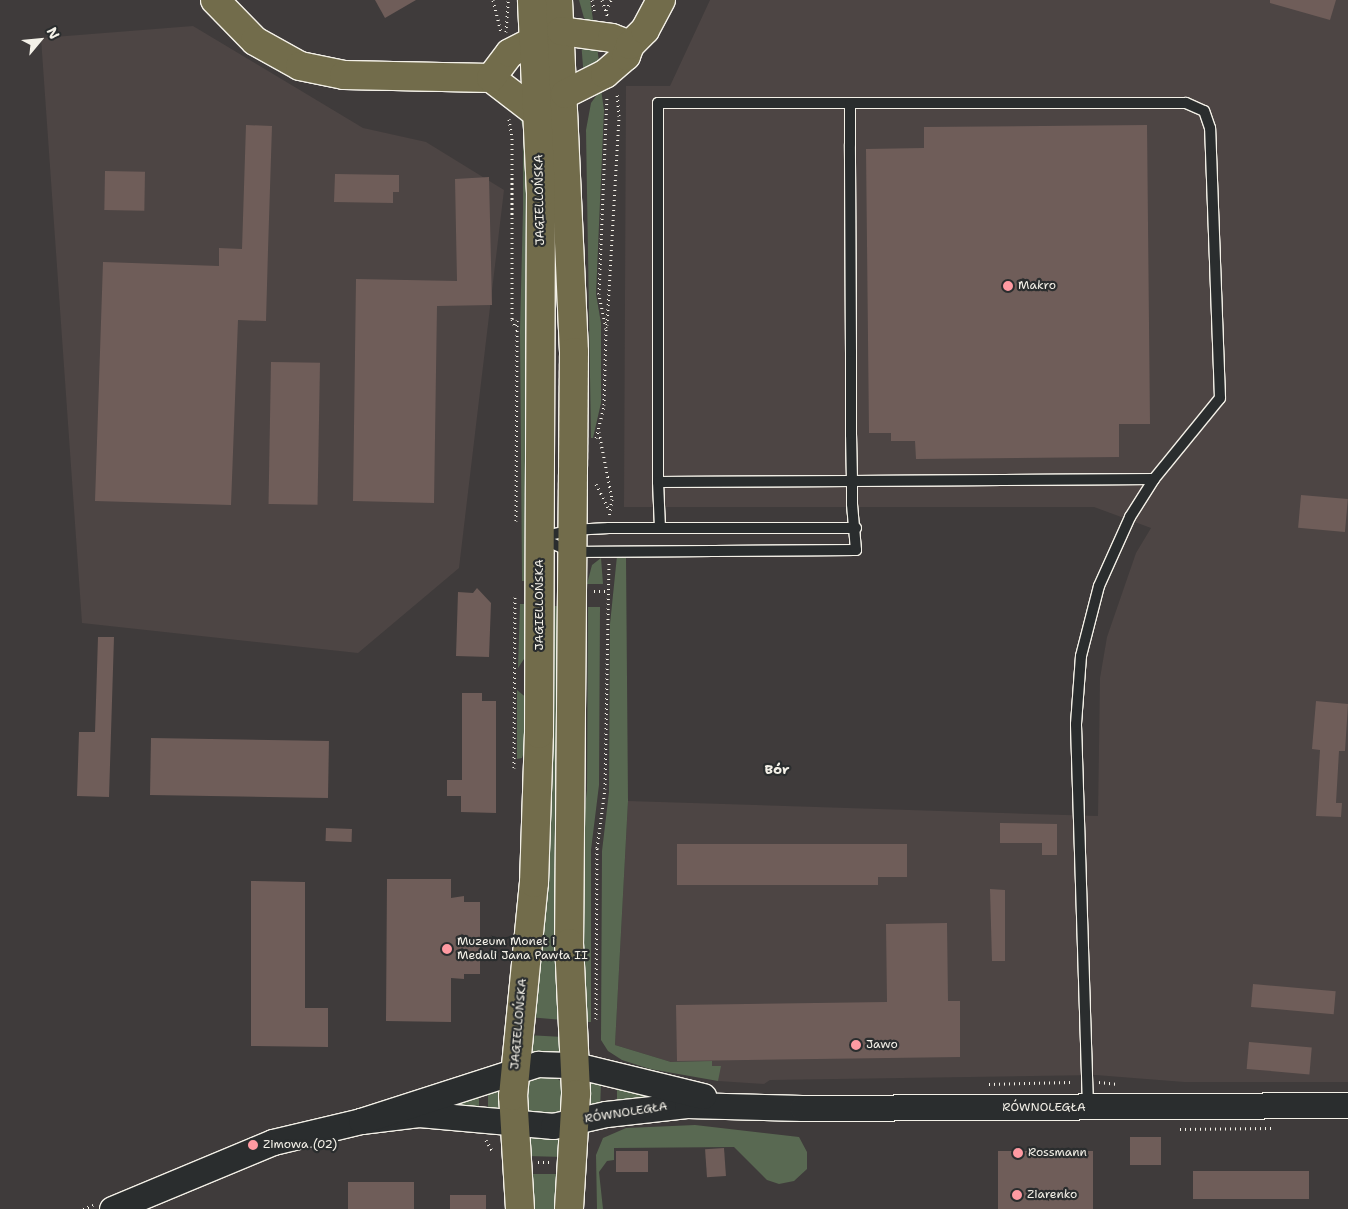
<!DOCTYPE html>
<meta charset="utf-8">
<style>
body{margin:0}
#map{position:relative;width:1348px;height:1209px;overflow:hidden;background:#3f3b3b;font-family:"Shantell Sans",sans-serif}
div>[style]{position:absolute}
.built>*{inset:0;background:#4d4544}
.green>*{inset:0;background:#596952;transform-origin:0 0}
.building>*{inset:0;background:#6f5d59;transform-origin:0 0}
.path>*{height:3px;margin-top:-1.5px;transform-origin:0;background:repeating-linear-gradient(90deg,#f4f1e8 0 1px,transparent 0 5px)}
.roads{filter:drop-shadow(1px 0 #f4f1e8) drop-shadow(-1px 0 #f4f1e8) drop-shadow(0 1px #f4f1e8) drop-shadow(0 -1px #f4f1e8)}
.service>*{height:10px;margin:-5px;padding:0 5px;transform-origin:5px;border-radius:5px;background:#2a2d2e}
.tertiary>*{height:25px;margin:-12.5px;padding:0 12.5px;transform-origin:12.5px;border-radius:12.5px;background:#2a2d2e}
.primary>*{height:28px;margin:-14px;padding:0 14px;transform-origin:14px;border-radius:14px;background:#726c4b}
.dots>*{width:14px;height:14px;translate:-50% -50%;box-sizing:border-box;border:2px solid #2a2d2e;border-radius:50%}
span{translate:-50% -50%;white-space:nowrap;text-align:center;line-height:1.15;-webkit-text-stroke:4.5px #2a2d2e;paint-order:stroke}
.street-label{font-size:12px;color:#f4f1e8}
.poi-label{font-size:12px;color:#f4f1e8}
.left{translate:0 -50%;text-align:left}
.neighbourhood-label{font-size:14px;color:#f4f1e8;font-weight:700}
.north{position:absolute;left:15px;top:15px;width:50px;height:50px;-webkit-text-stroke:4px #2a2d2e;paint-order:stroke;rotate:62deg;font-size:14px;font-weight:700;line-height:20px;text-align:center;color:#f4f1e8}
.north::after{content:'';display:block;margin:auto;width:18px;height:22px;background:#f4f1e8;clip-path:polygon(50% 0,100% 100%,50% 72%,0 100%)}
</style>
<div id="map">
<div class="built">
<i style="clip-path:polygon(710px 0,1348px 0,1348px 1082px,1184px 1082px,1096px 1075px,770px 1080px,764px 1084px,718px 1081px,671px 1062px,615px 1045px,628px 801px,1098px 816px,1100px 678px,1107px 637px,1136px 553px,1151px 528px,1094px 507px,624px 507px,626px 86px,670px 86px)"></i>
<i style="clip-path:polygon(193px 26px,363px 128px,426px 142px,504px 190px,459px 568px,358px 653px,82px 623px,41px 38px)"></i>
</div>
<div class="green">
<i style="clip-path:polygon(579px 0,590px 0,594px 26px,584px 18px)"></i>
<i style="clip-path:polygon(581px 41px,597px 46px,600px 70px,584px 79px)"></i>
<i style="clip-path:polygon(601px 89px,604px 110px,596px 294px,601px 323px,601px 403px,593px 438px,591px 438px,586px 130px,591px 103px)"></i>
<i style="clip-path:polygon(518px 112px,529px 127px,532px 581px,522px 581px,520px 331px,523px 209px,523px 128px)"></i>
<i style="clip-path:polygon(617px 556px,626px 557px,628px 801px,615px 1045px,671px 1062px,712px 1061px,712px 1066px,721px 1066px,718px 1081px,650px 1069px,622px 1060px,608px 1051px,601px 1040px,602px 851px,609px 792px,610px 624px)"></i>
<i style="clip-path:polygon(601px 558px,603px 584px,587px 584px,592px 565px)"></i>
<i style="clip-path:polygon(520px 604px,527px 604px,530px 650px,518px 668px)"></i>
<i style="clip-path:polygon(549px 606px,562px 606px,563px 1020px,528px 1017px)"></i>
<i style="clip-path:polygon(588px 607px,600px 607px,599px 785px,591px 850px,591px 1022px,580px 1022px,582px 832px,587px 790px)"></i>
<i style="clip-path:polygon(517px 690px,528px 699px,528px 740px,522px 758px,517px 759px)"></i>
<i style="clip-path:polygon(527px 1035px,563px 1037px,564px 1052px,530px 1056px)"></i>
<i style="clip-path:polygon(553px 1075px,564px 1084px,563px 1108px,557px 1115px,529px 1112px,524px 1106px,526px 1083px,535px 1076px)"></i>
<i style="clip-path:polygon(589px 1082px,601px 1083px,600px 1110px,588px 1105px)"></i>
<i style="clip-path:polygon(617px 1086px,661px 1094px,617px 1106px)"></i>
<i style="clip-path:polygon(498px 1087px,502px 1092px,500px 1111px,488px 1111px,488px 1088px)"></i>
<i style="clip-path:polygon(479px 1091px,479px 1111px,442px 1102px)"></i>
<i style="clip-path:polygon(695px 1125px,799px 1137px,807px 1152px,807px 1169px,794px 1181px,779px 1184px,767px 1180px,734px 1147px,614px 1148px,614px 1160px,607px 1161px,599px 1172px,603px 1209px,597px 1209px,596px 1155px,603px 1138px,626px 1128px)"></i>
<i style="clip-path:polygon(524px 1133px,562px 1136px,564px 1157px,526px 1156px)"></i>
<i style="left:527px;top:1174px;width:35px;height:35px"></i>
</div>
<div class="building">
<i style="clip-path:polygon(375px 0,416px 0,385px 18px)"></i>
<i style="clip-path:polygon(1270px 0,1336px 0,1330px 20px,1270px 3px)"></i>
<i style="clip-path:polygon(246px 125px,272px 126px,268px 250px,266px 321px,238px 320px,231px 505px,95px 501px,103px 262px,219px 266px,219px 248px,242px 249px)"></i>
<i style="clip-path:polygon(1147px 125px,1150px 424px,1119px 424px,1119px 457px,916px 459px,915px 441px,891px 441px,891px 433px,869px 433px,866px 149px,924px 148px,924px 127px)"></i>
<i style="left:105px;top:171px;width:40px;height:39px;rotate:1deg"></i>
<i style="clip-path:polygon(335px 174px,399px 175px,399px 192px,393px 192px,393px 203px,334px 202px)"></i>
<i style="clip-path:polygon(489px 177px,492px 305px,437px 306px,434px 503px,353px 501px,356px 279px,457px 281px,455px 179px)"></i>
<i style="left:271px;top:362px;width:49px;height:142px;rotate:1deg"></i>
<i style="left:1301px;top:495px;width:47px;height:33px;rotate:5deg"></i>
<i style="clip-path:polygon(477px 588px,491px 603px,489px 657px,456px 656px,458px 592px,473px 593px)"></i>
<i style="clip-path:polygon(98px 637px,114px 637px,109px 797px,77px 796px,79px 732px,95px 732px)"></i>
<i style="clip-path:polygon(462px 693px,482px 693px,482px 701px,496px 701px,496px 813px,461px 812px,461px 796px,447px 796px,447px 780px,462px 780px)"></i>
<i style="clip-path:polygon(1316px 701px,1348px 704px,1345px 751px,1339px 751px,1336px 803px,1342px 803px,1341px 817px,1316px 816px,1320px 750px,1312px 749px)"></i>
<i style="left:151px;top:738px;width:178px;height:57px;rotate:1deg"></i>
<i style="clip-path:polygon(1000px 823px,1057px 824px,1057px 855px,1042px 855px,1042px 843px,1000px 843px)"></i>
<i style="left:326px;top:828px;width:26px;height:13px;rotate:2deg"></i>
<i style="clip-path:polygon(677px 844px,907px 844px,907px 877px,878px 877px,878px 885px,677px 885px)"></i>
<i style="clip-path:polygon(387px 879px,451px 879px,451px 898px,464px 896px,464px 902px,480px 902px,480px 974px,464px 974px,464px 979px,451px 978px,451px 1022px,386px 1021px)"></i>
<i style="clip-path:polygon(251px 881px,305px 882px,305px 1008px,328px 1008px,328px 1047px,251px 1046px)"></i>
<i style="clip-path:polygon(990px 889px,1005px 890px,1005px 961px,992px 961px)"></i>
<i style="clip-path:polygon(947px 923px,948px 1001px,960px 1001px,960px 1057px,677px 1061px,676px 1005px,887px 1002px,886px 924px)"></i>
<i style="left:1253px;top:984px;width:83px;height:23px;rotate:5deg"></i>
<i style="left:1249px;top:1042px;width:63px;height:27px;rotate:5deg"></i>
<i style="left:1130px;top:1137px;width:31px;height:28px"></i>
<i style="left:724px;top:1148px;width:28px;height:19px;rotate:86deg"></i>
<i style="left:616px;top:1151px;width:32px;height:21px"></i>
<i style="left:1093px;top:1151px;width:58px;height:95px;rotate:90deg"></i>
<i style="left:1193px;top:1171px;width:116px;height:28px"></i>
<i style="left:414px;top:1182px;width:27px;height:66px;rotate:90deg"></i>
<i style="left:450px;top:1195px;width:36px;height:14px"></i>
</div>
<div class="path">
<i style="left:493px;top:0;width:34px;rotate:76deg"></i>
<i style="left:592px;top:0;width:14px;rotate:78deg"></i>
<i style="left:602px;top:0;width:18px;rotate:71deg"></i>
<i style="left:606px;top:10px;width:11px;rotate:-63deg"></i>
<i style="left:506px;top:32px;width:32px;rotate:-86deg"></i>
<i style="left:509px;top:119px;width:19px;rotate:81deg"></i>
<i style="left:512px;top:138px;width:181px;rotate:90deg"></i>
<i style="left:512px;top:319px;width:9px;rotate:69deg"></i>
<i style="left:607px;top:325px;width:209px;rotate:-86.7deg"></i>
<i style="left:619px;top:116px;width:24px;rotate:-95deg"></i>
<i style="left:599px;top:432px;width:68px;rotate:79deg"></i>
<i style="left:612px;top:499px;width:18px;rotate:99deg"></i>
<i style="left:596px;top:438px;width:34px;rotate:-76deg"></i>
<i style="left:604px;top:405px;width:77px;rotate:-88.5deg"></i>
<i style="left:606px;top:328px;width:35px;rotate:-102deg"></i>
<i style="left:599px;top:294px;width:197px;rotate:-87.7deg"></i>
<i style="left:596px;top:484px;width:29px;rotate:63deg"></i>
<i style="left:516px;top:521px;width:201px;rotate:-89.7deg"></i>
<i style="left:594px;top:591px;width:14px"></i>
<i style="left:514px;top:768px;width:171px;rotate:-89.7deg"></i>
<i style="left:596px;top:1019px;width:171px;rotate:-89.7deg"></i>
<i style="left:597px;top:848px;width:60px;rotate:-82.3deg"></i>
<i style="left:605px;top:789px;width:226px;rotate:-89deg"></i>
<i style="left:1099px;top:1082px;width:19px;rotate:6deg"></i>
<i style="left:989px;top:1084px;width:83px;rotate:-1.4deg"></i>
<i style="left:1180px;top:1129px;width:92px;rotate:-0.6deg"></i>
<i style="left:486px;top:1140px;width:14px;rotate:60deg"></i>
<i style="left:538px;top:1162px;width:14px"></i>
<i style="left:83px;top:1209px;width:11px;rotate:-22deg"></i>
</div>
<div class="roads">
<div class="service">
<i style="left:658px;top:482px;width:46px;rotate:87.5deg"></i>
<i style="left:541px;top:537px;width:31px;rotate:-13deg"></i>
<i style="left:571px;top:530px;width:38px;rotate:-3deg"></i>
<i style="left:609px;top:528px;width:247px"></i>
<i style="left:541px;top:538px;width:33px;rotate:25deg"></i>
<i style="left:571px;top:552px;width:285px;rotate:-0.4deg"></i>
<i style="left:856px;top:550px;width:46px;rotate:-95deg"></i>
<i style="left:852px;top:504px;width:23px;rotate:-90deg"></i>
<i style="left:852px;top:481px;width:46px;rotate:-91.2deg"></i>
<i style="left:851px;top:435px;width:83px;rotate:-90deg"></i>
<i style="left:851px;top:352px;width:208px;rotate:-90.3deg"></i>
<i style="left:850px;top:144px;width:41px;rotate:-90deg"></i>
<i style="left:850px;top:103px;width:192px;rotate:180deg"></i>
<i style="left:658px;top:103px;width:379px;rotate:90deg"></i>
<i style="left:658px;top:482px;width:194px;rotate:-0.3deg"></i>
<i style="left:852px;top:481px;width:302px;rotate:-0.4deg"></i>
<i style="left:1154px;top:479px;width:104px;rotate:-50.8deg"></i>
<i style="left:1220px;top:398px;width:270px;rotate:-92.1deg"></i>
<i style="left:1210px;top:128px;width:18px;rotate:-109deg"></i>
<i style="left:1204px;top:111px;width:20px;rotate:-156deg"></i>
<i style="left:1186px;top:103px;width:336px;rotate:180deg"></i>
<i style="left:1088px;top:1107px;width:383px;rotate:-91.8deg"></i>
<i style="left:1076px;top:724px;width:68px;rotate:-85.8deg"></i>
<i style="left:1081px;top:656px;width:72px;rotate:-75.6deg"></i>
<i style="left:1099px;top:586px;width:76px;rotate:-65.8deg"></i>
<i style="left:1130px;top:517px;width:45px;rotate:-57.7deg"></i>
</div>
<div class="tertiary">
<i style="left:361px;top:1121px;width:58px;rotate:-6.9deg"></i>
<i style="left:419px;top:1114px;width:135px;rotate:5.1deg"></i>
<i style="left:553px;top:1126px;width:54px;rotate:-12.8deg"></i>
<i style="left:606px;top:1114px;width:81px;rotate:-6.3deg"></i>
<i style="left:687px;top:1105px;width:115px;rotate:1.5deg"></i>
<i style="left:802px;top:1108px;width:546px;rotate:-0.31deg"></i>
<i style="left:112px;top:1209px;width:174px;rotate:-22.6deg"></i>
<i style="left:273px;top:1142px;width:90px;rotate:-13.4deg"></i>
<i style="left:361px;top:1121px;width:186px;rotate:-17.9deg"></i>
<i style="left:538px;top:1064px;width:37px;rotate:2deg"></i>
<i style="left:575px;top:1065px;width:132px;rotate:13.6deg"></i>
</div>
<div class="primary">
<i style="left:215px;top:0;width:57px;rotate:45.7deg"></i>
<i style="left:255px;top:41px;width:51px;rotate:29.1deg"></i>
<i style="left:300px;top:66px;width:45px;rotate:11.6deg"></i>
<i style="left:344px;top:75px;width:147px;rotate:1.2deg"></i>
<i style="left:491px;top:78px;width:59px;rotate:37.5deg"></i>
<i style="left:558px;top:0;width:352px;rotate:87.4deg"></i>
<i style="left:574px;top:352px;width:591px;rotate:90.48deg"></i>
<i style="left:569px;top:943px;width:151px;rotate:87.3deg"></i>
<i style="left:576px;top:1094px;width:115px;rotate:93.5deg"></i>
<i style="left:561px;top:31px;width:51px;rotate:7.8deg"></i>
<i style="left:612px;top:38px;width:19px;rotate:21deg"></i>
<i style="left:491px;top:78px;width:31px;rotate:-53deg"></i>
<i style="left:510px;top:53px;width:28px;rotate:-27deg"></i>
<i style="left:565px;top:94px;width:45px;rotate:-26.6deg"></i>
<i style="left:605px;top:74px;width:28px;rotate:-41deg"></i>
<i style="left:626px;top:56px;width:12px;rotate:-70deg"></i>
<i style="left:630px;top:45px;width:21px;rotate:-45deg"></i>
<i style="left:645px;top:30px;width:34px;rotate:-62deg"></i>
<i style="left:520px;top:1209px;width:113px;rotate:-93.5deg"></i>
<i style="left:513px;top:1096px;width:214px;rotate:-84.4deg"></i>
<i style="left:534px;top:883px;width:149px;rotate:-88.1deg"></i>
<i style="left:539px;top:734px;width:541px;rotate:-89.79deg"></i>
<i style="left:541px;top:193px;width:193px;rotate:-92.7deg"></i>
</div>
</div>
<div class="dots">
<i style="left:1008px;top:286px;background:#ff9aa2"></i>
<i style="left:447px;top:949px;background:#ff9aa2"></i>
<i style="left:856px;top:1045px;background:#ff9aa2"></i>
<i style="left:253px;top:1145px;background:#ff9aa2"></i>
<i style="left:1018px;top:1153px;background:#ff9aa2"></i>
<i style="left:1017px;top:1195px;background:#ff9aa2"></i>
</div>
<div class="street-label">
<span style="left:540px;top:200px;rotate:-91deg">JAGIELLOŃSKA</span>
<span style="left:540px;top:605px;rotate:-90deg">JAGIELLOŃSKA</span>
<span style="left:519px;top:1024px;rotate:-85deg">JAGIELLOŃSKA</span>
<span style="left:1044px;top:1108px">RÓWNOLEGŁA</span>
<span style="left:626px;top:1113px;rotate:-9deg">RÓWNOLEGŁA</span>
</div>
<div class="poi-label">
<span class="left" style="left:1018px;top:286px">Makro</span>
<span class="left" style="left:457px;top:949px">Muzeum Monet i<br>Medali Jana Pawła II</span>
<span class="left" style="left:866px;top:1045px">Jawo</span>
<span class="left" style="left:263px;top:1145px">Zimowa (02)</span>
<span class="left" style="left:1028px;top:1153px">Rossmann</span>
<span class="left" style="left:1027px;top:1195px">Ziarenko</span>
</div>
<div class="neighbourhood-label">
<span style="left:777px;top:769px">Bór</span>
</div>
<div class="north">N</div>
</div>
